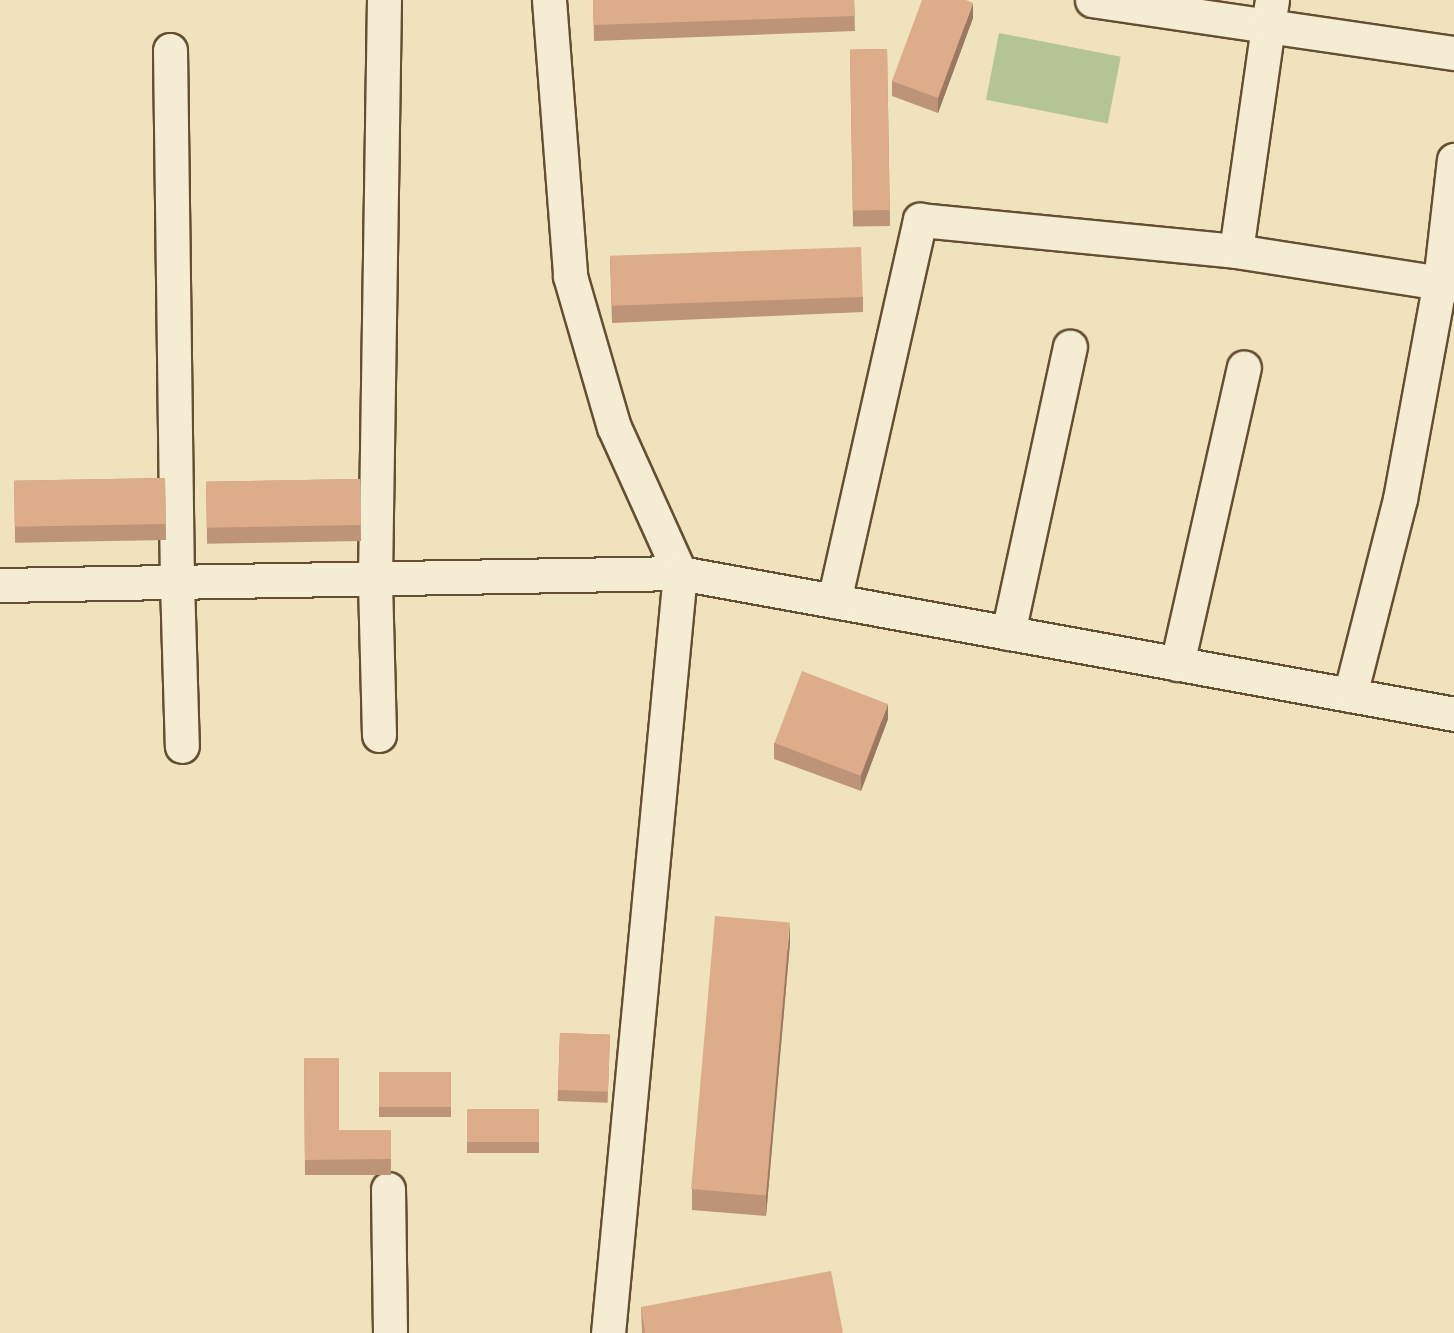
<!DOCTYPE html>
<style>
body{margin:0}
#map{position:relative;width:1454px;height:1333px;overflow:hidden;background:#efe2bd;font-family:"IM FELL English",serif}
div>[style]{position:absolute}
.green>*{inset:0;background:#b4c494;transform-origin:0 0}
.roads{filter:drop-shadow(2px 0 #644f32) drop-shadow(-2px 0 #644f32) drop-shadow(0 2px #644f32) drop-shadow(0 -2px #644f32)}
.minor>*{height:33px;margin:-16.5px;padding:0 16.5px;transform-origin:16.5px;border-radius:16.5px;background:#f5ecd4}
.wall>*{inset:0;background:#bd9478;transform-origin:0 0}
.shaded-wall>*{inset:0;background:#9a7861}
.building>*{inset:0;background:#dcac8b;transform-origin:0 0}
span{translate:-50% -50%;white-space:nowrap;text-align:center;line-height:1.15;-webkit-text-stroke:6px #f5ecd4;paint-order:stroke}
</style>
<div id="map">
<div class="green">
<i style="left:999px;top:33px;width:124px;height:68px;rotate:11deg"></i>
</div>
<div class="roads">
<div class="minor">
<i style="left:549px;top:0;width:277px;rotate:85.6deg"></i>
<i style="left:570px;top:276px;width:157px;rotate:73.8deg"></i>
<i style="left:614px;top:427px;width:160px;rotate:65.7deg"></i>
<i style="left:680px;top:573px;width:763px;rotate:95.41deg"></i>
<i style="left:1092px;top:0;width:178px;rotate:8.4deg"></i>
<i style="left:1268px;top:26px;width:227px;rotate:98.1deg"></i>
<i style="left:1272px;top:0;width:26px;rotate:99deg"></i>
<i style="left:1268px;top:26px;width:188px;rotate:8.3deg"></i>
<i style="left:170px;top:50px;width:532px;rotate:89.25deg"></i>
<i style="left:177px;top:582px;width:164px;rotate:88.3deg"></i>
<i style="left:0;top:585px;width:680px;rotate:-1.01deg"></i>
<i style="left:680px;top:573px;width:787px;rotate:10.32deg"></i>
<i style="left:834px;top:601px;width:391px;rotate:-77.3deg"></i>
<i style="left:920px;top:220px;width:318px;rotate:5.6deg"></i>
<i style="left:1236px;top:251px;width:221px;rotate:8.9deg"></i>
<i style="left:1008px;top:633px;width:293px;rotate:-77.8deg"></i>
<i style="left:1177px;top:664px;width:304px;rotate:-77.3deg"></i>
<i style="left:1350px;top:695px;width:202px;rotate:-75.7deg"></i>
<i style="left:1400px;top:499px;width:221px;rotate:-79.6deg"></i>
<i style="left:1440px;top:282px;width:123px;rotate:-83.5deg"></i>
<i style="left:379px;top:735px;width:157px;rotate:-91.5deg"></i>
<i style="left:375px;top:578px;width:578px;rotate:-89.11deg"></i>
<i style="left:388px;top:1189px;width:144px;rotate:89.2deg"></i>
</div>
</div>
<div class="wall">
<i style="clip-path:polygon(593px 0,854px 0,855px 31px,594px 41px)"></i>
<i style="clip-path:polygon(973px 18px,938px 113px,892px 96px,892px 81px)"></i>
<i style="left:887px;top:49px;width:177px;height:37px;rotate:89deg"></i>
<i style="clip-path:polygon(610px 258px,863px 297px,863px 312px,612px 323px)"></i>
<i style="left:165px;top:478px;width:62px;height:151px;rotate:89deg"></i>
<i style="left:360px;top:479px;width:62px;height:154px;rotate:89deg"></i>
<i style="clip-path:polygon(888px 719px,861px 791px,774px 759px,774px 743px)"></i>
<i style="clip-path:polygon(790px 943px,766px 1216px,692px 1210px,692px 1189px)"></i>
<i style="left:560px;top:1033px;width:50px;height:68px;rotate:2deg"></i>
<i style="clip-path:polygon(304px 1058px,339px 1130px,391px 1130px,391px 1175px,305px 1175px)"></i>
<i style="left:379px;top:1072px;width:72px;height:45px"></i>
<i style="left:467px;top:1109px;width:72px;height:44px"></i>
<i style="clip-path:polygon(641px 1307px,843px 1333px,642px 1333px)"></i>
</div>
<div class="shaded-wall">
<i style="clip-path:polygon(973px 3px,973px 18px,938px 113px,938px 98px)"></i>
<i style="clip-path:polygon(888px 704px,888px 719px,861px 791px,861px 776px)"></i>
<i style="clip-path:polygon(790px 922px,790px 943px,766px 1216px,766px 1196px)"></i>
</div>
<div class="building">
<i style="clip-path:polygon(593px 0,854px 0,855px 16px,594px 25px)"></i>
<i style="clip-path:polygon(922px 0,966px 0,973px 3px,938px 98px,892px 81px)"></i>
<i style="left:887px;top:49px;width:161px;height:37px;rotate:89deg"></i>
<i style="left:861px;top:247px;width:50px;height:251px;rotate:88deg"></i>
<i style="left:165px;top:478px;width:46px;height:151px;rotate:89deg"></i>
<i style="left:360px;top:479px;width:46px;height:154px;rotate:89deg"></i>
<i style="left:802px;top:671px;width:92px;height:77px;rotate:21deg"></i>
<i style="left:715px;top:916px;width:75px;height:274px;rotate:5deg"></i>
<i style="left:560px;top:1033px;width:50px;height:57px;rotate:2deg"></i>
<i style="clip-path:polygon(304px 1058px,339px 1058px,339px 1130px,391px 1130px,391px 1159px,305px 1160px)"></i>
<i style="left:379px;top:1072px;width:72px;height:35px"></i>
<i style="left:467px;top:1109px;width:72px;height:33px"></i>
<i style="clip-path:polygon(831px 1271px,843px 1333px,645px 1333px,641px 1307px)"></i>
</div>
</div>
